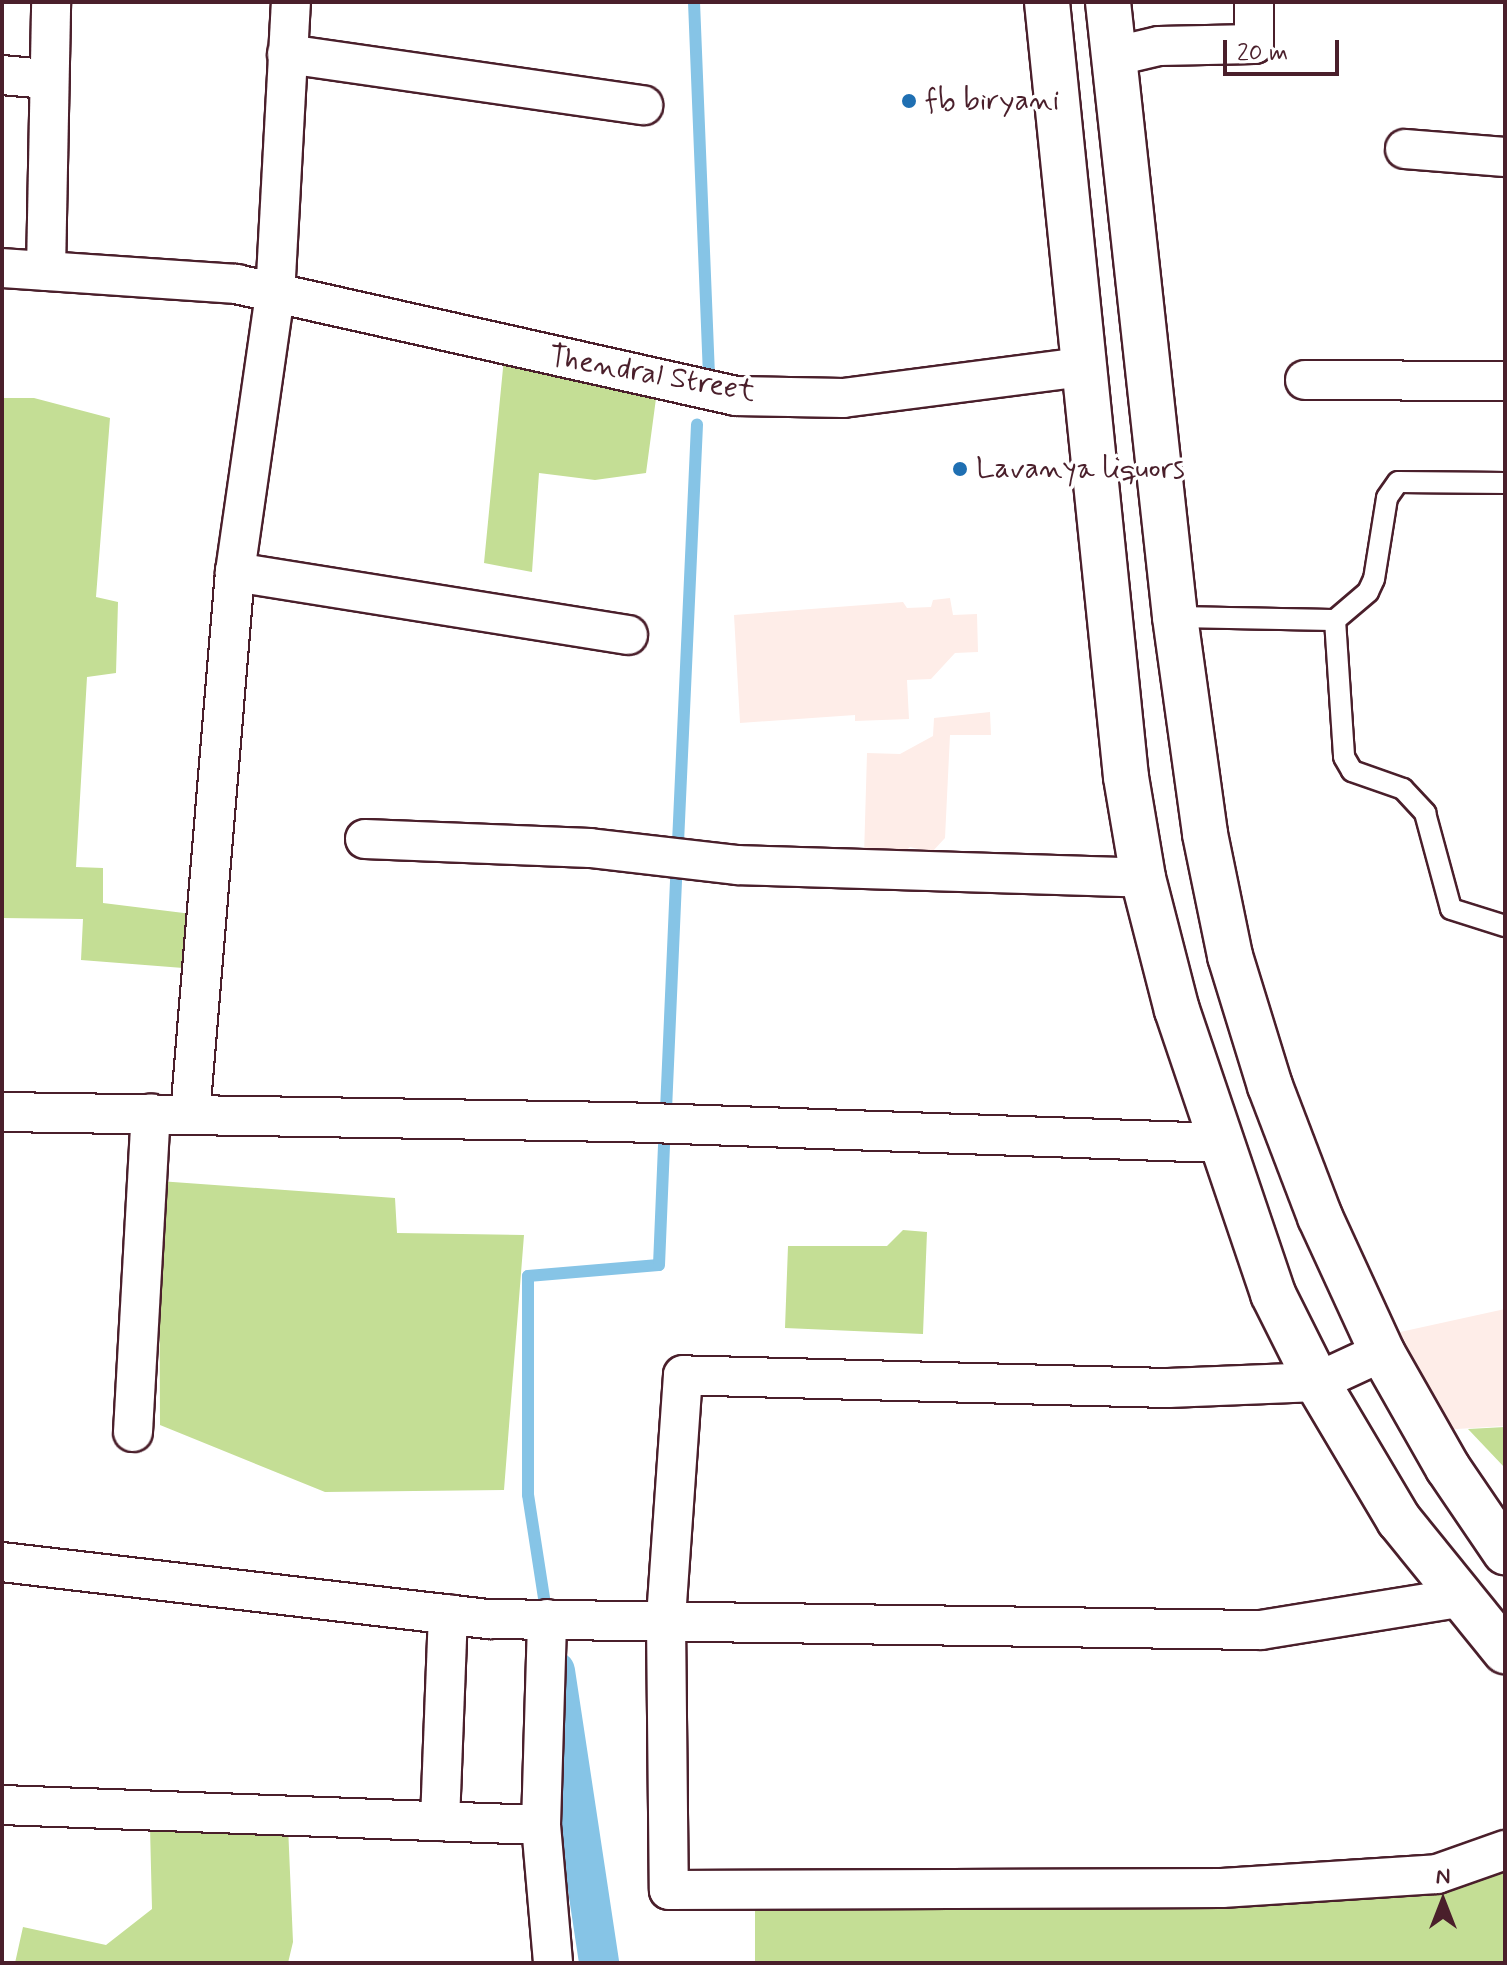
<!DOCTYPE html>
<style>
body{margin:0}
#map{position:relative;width:1507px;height:1965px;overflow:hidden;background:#fff;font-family:Mynerve,sans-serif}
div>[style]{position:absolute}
.built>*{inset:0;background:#feede8}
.green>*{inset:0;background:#c4de95}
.stream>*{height:12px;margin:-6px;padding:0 6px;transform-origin:6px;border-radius:6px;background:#86c4e6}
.canal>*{height:40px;margin:-20px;padding:0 20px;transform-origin:20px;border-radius:20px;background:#86c4e6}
.roads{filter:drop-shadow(2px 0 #4a1f2b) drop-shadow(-2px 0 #4a1f2b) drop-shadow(0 2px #4a1f2b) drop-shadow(0 -2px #4a1f2b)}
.lane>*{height:20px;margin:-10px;padding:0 10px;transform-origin:10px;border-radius:10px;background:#fff}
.street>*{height:38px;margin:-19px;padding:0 19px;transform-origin:19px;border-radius:19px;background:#fff}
.highway>*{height:44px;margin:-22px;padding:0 22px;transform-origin:22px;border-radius:22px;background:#fff}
.dots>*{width:22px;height:22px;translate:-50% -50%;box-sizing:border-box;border:4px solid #fff;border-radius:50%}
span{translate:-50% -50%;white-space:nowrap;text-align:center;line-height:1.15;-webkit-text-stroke:7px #fff;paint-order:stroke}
.poi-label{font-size:30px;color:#4a1f2b}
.left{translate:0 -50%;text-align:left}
.street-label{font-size:30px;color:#4a1f2b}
.frame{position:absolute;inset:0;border:4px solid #4a1f2b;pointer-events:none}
.north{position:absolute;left:1403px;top:1861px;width:80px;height:80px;-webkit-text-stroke:6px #fff;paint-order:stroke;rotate:0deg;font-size:22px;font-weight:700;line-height:32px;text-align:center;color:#4a1f2b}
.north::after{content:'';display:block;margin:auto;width:28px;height:36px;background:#4a1f2b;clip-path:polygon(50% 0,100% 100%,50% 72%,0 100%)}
.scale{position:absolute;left:1223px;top:40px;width:116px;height:36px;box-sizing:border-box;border:4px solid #4a1f2b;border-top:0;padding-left:10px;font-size:24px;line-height:28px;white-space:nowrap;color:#4a1f2b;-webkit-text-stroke:6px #fff;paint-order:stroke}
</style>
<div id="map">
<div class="built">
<i style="clip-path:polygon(950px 598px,953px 615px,977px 614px,978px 652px,955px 653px,931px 679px,907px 680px,909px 719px,855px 721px,855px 715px,740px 723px,734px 615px,903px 602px,907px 608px,931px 607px,933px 600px)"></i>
<i style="clip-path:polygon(990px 712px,991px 735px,950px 735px,945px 838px,932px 852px,910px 847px,898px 856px,864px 856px,867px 753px,900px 754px,933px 736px,934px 718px)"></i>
<i style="clip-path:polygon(1505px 1309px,1505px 1426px,1441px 1430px,1391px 1334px)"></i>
</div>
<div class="green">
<i style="clip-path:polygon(504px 358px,657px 391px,646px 473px,595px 480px,539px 473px,532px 572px,484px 563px)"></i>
<i style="clip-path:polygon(2px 398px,34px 398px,110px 418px,96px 597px,118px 602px,116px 673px,87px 677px,76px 867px,103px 868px,103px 903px,200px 915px,196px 969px,81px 960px,83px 919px,2px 918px)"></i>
<i style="clip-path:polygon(159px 1181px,395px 1198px,397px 1233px,524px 1235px,504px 1490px,325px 1492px,160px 1425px)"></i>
<i style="clip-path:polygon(903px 1230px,927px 1232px,923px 1334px,785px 1328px,788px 1246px,887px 1246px)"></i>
<i style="clip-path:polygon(1505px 1427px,1505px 1468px,1468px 1429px)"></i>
<i style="clip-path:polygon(288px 1826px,293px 1942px,288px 1963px,15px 1963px,23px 1927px,106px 1945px,152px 1909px,150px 1827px)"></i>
<i style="clip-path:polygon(1505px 1869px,1505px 1963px,755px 1963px,755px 1910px,1224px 1908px,1449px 1890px)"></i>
</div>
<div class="stream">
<i style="left:694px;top:2px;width:371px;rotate:87.7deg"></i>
<i style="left:678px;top:843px;width:419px;rotate:-87.4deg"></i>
<i style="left:666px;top:1110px;width:233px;rotate:-87.5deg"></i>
<i style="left:544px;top:1598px;width:104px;rotate:-98.8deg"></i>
<i style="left:528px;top:1495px;width:219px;rotate:-90deg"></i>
<i style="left:528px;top:1276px;width:131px;rotate:-4.8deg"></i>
<i style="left:659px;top:1265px;width:120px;rotate:-87.6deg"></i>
</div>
<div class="canal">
<i style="left:555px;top:1671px;width:295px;rotate:81.4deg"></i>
</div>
<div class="roads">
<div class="lane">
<i style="left:1505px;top:483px;width:107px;rotate:-179.5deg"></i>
<i style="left:1398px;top:482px;width:19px;rotate:125deg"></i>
<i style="left:1387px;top:498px;width:82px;rotate:99.1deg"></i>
<i style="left:1374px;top:579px;width:14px;rotate:115deg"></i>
<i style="left:1368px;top:592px;width:43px;rotate:139.7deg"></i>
<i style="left:1335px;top:620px;width:137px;rotate:86.2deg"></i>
<i style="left:1344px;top:757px;width:16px;rotate:60deg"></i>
<i style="left:1352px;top:771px;width:54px;rotate:19.4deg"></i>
<i style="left:1403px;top:789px;width:33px;rotate:47deg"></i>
<i style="left:1425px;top:813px;width:99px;rotate:74.8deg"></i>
<i style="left:1451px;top:909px;width:57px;rotate:17.5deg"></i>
<i style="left:1175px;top:617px;width:160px;rotate:1.1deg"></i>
</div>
<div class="street">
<i style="left:287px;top:54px;width:360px;rotate:8.2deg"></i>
<i style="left:1112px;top:57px;width:48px;rotate:-13.2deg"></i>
<i style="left:1159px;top:46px;width:95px;rotate:-1.2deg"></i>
<i style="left:1254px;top:44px;width:42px;rotate:-90deg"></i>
<i style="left:2px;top:75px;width:44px;rotate:5.2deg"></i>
<i style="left:1405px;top:149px;width:100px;rotate:4.6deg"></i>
<i style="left:2px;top:268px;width:235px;rotate:3.9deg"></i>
<i style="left:236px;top:284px;width:512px;rotate:12.63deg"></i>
<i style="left:736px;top:396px;width:107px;rotate:1.1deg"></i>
<i style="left:843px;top:398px;width:240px;rotate:-7.4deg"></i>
<i style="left:46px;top:271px;width:269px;rotate:-88.9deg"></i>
<i style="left:1305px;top:380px;width:200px;rotate:0.3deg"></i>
<i style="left:235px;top:572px;width:398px;rotate:9.1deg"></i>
<i style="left:365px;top:839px;width:225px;rotate:2.3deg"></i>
<i style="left:590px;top:848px;width:149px;rotate:6.6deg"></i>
<i style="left:738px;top:865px;width:405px;rotate:1.8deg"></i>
<i style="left:2px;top:1112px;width:619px;rotate:0.93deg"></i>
<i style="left:621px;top:1122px;width:597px;rotate:2.01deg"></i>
<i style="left:190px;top:1115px;width:545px;rotate:-85.26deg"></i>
<i style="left:235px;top:572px;width:279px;rotate:-81.8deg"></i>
<i style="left:275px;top:296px;width:294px;rotate:-86.9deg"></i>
<i style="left:1382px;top:1352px;width:72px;rotate:155.2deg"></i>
<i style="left:1317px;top:1382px;width:149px;rotate:177.7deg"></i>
<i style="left:1168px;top:1388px;width:485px;rotate:-178.5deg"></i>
<i style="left:683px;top:1375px;width:247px;rotate:94deg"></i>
<i style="left:666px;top:1621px;width:269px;rotate:89.4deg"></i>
<i style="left:669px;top:1890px;width:553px;rotate:-0.21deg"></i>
<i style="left:1222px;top:1888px;width:215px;rotate:-3.7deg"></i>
<i style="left:1437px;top:1874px;width:72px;rotate:-19.4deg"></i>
<i style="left:133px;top:1432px;width:319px;rotate:-86.8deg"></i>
<i style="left:2px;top:1562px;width:490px;rotate:6.7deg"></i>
<i style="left:489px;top:1619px;width:772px;rotate:0.82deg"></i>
<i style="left:1261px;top:1630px;width:201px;rotate:-9.2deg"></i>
<i style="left:2px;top:1805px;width:539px;rotate:2.13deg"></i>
<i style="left:541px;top:1825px;width:139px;rotate:85deg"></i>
<i style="left:440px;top:1821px;width:207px;rotate:-87.8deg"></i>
<i style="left:541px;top:1825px;width:206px;rotate:-88.3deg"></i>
</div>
<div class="highway">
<i style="left:1047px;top:2px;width:779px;rotate:84.18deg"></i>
<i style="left:1126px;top:777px;width:102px;rotate:80.4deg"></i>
<i style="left:1143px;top:878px;width:136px;rotate:75.6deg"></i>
<i style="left:1177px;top:1010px;width:300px;rotate:71.3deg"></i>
<i style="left:1273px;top:1294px;width:98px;rotate:63.4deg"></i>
<i style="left:1317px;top:1382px;width:161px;rotate:59.3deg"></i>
<i style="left:1399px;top:1520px;width:169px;rotate:51deg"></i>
<i style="left:1108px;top:2px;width:619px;rotate:83.78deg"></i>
<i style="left:1175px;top:617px;width:219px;rotate:82.1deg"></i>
<i style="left:1205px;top:834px;width:125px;rotate:78.4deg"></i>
<i style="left:1230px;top:956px;width:136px;rotate:72.9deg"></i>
<i style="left:1270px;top:1086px;width:140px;rotate:69.1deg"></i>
<i style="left:1320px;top:1217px;width:149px;rotate:65.3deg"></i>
<i style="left:1382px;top:1352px;width:133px;rotate:60.4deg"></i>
<i style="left:1448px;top:1468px;width:102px;rotate:55.8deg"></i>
</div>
</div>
<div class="dots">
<i style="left:909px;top:101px;background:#1f6fb2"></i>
<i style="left:960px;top:469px;background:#1f6fb2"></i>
</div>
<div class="poi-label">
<span class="left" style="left:925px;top:101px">fb biryani</span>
<span class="left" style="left:976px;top:469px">Lavanya liquors</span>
</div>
<div class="street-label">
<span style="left:652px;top:375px;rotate:10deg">Thendral Street</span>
</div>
<div class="frame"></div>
<div class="north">N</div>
<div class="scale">20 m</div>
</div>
